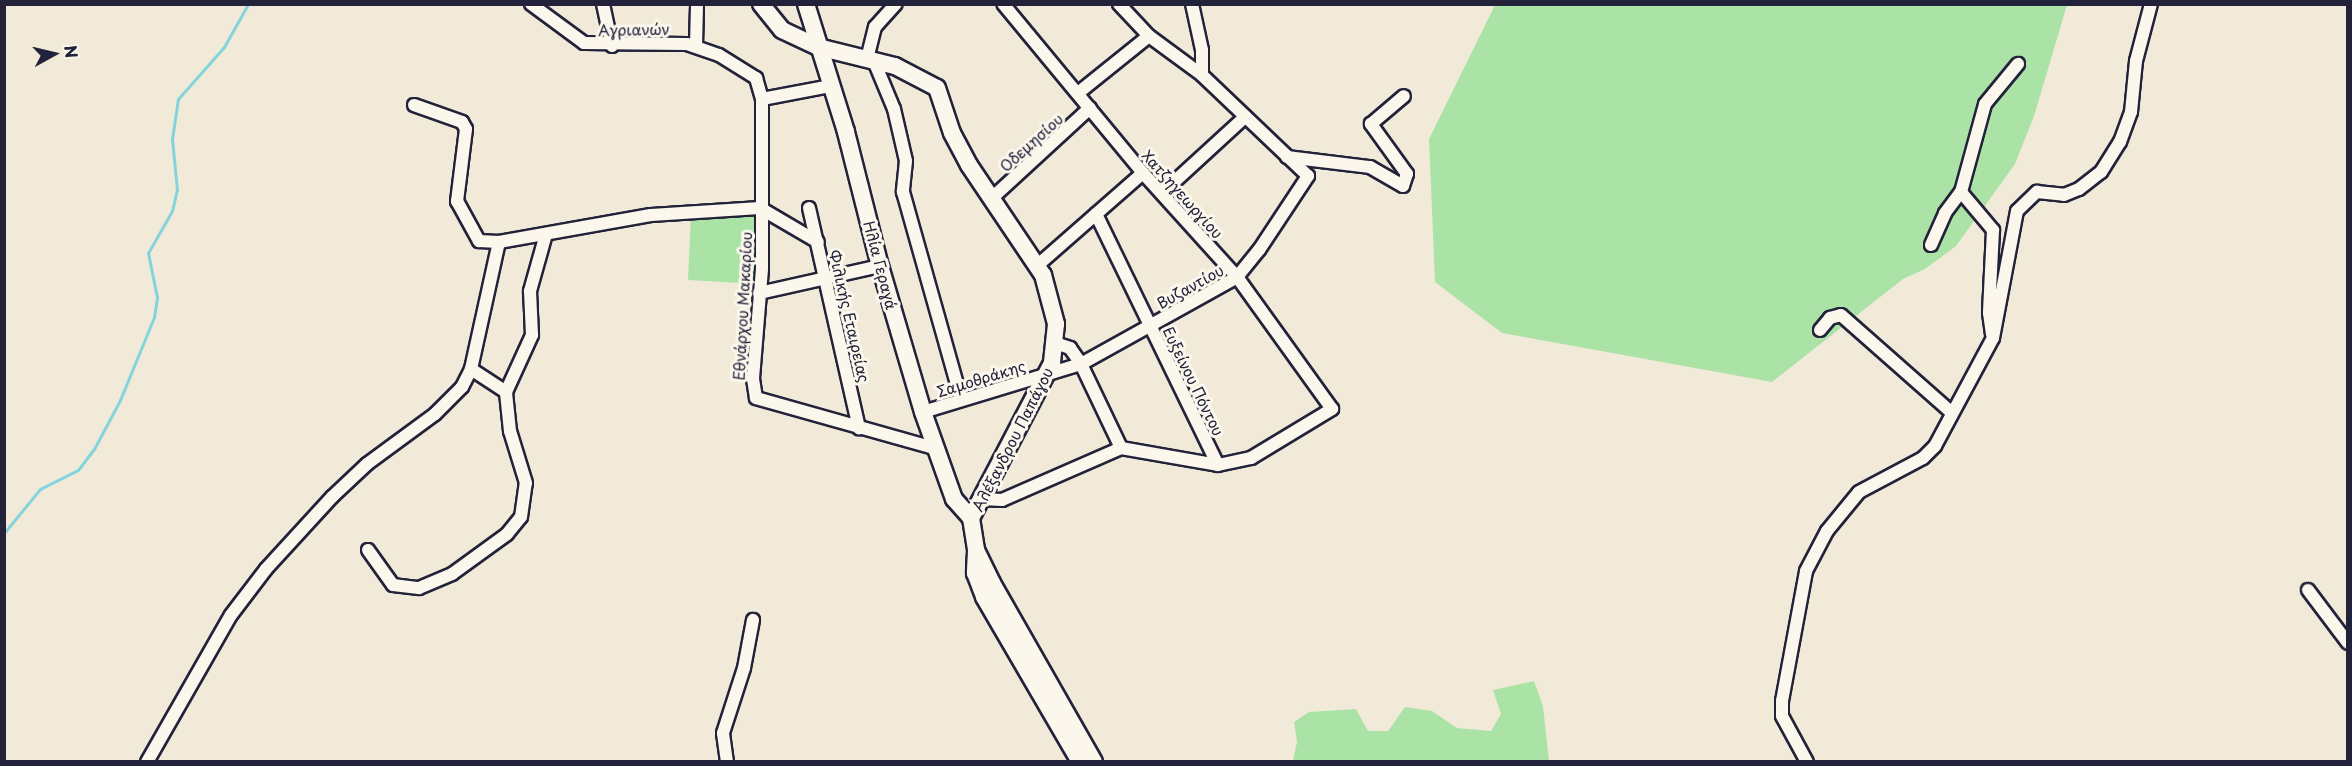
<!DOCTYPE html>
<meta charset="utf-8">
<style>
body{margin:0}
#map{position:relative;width:2352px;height:766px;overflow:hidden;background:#f2ead8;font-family:"Playpen Sans",sans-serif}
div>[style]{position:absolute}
.green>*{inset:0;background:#abe3a6}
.stream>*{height:3px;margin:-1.5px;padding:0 1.5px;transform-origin:1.5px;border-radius:1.5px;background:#84d5db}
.roads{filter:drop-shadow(2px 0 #22223b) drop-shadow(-2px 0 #22223b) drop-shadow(0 2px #22223b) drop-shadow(0 -2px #22223b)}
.street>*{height:12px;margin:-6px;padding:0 6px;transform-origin:6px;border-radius:6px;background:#fbf7ec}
.secondary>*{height:16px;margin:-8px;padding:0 8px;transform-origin:8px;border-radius:8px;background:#fbf7ec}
span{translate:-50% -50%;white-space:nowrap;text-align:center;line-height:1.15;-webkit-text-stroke:6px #fbf7ec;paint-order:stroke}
.street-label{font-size:15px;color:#22223b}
.frame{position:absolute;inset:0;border:6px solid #22223b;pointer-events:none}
.north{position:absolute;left:24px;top:24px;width:60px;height:60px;-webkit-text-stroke:4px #fbf7ec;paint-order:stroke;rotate:82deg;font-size:16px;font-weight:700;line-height:24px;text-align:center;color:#22223b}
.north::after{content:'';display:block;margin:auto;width:21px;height:27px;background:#22223b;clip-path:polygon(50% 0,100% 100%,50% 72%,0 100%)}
</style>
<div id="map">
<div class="green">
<i style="clip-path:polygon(1495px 5px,2067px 5px,2034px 116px,2015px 164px,1956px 246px,1925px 269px,1903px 279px,1772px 382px,1502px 333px,1435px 282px,1429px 139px)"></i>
<i style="clip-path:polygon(756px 211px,757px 284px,688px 280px,691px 215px)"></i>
<i style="clip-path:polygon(1534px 681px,1543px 706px,1549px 761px,1293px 761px,1297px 742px,1294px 722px,1309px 712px,1356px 709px,1368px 731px,1388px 731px,1405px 707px,1432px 711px,1457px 728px,1491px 731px,1501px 714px,1493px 690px)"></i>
</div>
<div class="stream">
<i style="left:4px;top:533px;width:57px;rotate:-50.7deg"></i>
<i style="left:40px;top:489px;width:42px;rotate:-26.6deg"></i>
<i style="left:78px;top:470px;width:26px;rotate:-53deg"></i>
<i style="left:94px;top:449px;width:55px;rotate:-62deg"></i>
<i style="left:120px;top:400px;width:90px;rotate:-67.7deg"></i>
<i style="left:154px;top:317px;width:20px;rotate:-81deg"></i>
<i style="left:157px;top:297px;width:45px;rotate:-101.6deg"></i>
<i style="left:148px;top:253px;width:48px;rotate:-60.3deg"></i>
<i style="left:172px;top:211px;width:22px;rotate:-77deg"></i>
<i style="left:177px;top:190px;width:51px;rotate:-95.6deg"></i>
<i style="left:172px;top:139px;width:40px;rotate:-81.5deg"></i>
<i style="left:178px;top:99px;width:69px;rotate:-48.5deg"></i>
<i style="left:224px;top:47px;width:49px;rotate:-60.8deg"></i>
</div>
<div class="roads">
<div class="street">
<i style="left:531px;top:4px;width:66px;rotate:36.3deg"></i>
<i style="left:584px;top:43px;width:103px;rotate:0.6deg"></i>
<i style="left:687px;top:44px;width:34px;rotate:19deg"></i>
<i style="left:719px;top:55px;width:44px;rotate:31.9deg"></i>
<i style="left:756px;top:78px;width:22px;rotate:74deg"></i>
<i style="left:762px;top:99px;width:170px;rotate:90deg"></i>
<i style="left:762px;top:269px;width:110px;rotate:94.7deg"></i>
<i style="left:753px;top:379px;width:19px;rotate:81deg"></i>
<i style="left:756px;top:398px;width:188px;rotate:15.7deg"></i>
<i style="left:603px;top:4px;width:43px;rotate:77.9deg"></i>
<i style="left:1192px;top:4px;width:47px;rotate:77.7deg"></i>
<i style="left:1202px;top:50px;width:25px;rotate:90deg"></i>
<i style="left:696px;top:46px;width:42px;rotate:-88.6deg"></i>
<i style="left:867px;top:59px;width:33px;rotate:-76deg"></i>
<i style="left:875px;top:27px;width:31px;rotate:-48deg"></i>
<i style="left:874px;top:61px;width:52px;rotate:67.4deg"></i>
<i style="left:894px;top:109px;width:53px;rotate:77deg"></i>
<i style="left:906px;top:161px;width:31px;rotate:96deg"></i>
<i style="left:903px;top:192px;width:215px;rotate:74.3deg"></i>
<i style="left:1078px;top:93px;width:91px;rotate:-38.8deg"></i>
<i style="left:762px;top:99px;width:69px;rotate:-10.8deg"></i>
<i style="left:414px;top:105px;width:51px;rotate:19.5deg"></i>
<i style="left:462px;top:122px;width:8px;rotate:60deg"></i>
<i style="left:466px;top:129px;width:73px;rotate:97.1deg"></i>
<i style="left:457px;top:201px;width:46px;rotate:61.2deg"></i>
<i style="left:479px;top:241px;width:20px;rotate:3deg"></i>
<i style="left:499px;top:242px;width:154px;rotate:-10.1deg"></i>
<i style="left:651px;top:215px;width:109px;rotate:-3.7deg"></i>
<i style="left:1287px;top:157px;width:84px;rotate:6.9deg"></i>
<i style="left:1370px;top:167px;width:38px;rotate:30deg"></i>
<i style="left:1403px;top:186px;width:13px;rotate:-72deg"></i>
<i style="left:1407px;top:174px;width:62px;rotate:-125.8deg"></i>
<i style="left:1371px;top:124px;width:43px;rotate:-40.3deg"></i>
<i style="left:1961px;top:192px;width:50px;rotate:49.9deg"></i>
<i style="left:1993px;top:230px;width:83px;rotate:92.8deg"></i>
<i style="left:1989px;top:313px;width:21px;rotate:82deg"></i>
<i style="left:1162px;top:193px;width:113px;rotate:-42.5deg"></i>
<i style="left:992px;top:198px;width:133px;rotate:-42.6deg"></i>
<i style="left:760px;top:208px;width:67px;rotate:30.4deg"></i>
<i style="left:809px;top:208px;width:226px;rotate:77.2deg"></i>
<i style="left:1096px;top:214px;width:279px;rotate:64.1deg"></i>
<i style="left:1931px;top:245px;width:35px;rotate:-66deg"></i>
<i style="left:1945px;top:213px;width:26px;rotate:-53deg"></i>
<i style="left:1961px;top:192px;width:91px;rotate:-74.7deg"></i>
<i style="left:1985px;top:104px;width:52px;rotate:-50.5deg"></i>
<i style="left:1039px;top:264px;width:138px;rotate:-41.2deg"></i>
<i style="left:759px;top:293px;width:124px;rotate:-12.6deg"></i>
<i style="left:1820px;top:330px;width:16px;rotate:-50deg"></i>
<i style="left:1830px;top:318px;width:11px;rotate:-15deg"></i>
<i style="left:1841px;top:315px;width:147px;rotate:41.4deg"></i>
<i style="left:1055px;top:343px;width:16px;rotate:18deg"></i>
<i style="left:1070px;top:348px;width:19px;rotate:55deg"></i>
<i style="left:1081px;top:364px;width:93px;rotate:64.5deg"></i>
<i style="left:471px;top:369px;width:42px;rotate:33.3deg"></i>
<i style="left:923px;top:412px;width:165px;rotate:-16.9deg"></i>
<i style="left:1081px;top:364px;width:179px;rotate:-29.1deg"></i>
<i style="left:1237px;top:277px;width:35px;rotate:-51deg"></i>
<i style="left:1259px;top:250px;width:89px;rotate:-56.5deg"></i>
<i style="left:1308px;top:176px;width:146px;rotate:-136.4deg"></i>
<i style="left:1202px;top:75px;width:66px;rotate:-143.7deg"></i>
<i style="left:1149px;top:36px;width:44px;rotate:-133.2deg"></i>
<i style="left:982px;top:499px;width:20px;rotate:3deg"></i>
<i style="left:1002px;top:500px;width:130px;rotate:-23.6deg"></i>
<i style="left:1121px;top:448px;width:98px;rotate:9.9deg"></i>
<i style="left:1218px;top:465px;width:34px;rotate:-12deg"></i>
<i style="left:1251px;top:458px;width:95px;rotate:-31.2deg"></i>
<i style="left:1332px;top:409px;width:163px;rotate:-125.7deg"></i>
<i style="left:1237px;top:277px;width:140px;rotate:-132.1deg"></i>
<i style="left:1143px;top:173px;width:219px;rotate:-129.6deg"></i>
<i style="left:368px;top:550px;width:43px;rotate:54.5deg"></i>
<i style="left:393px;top:585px;width:26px;rotate:7deg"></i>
<i style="left:419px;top:588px;width:36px;rotate:-23deg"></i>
<i style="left:452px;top:574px;width:68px;rotate:-36deg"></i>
<i style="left:507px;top:534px;width:22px;rotate:-51deg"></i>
<i style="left:521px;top:517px;width:34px;rotate:-82deg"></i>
<i style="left:526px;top:483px;width:54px;rotate:-107.1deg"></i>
<i style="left:510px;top:431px;width:39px;rotate:-96deg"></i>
<i style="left:506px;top:392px;width:63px;rotate:-65.5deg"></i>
<i style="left:532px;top:335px;width:44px;rotate:-92.6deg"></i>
<i style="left:530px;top:291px;width:59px;rotate:-74.3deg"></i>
<i style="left:2308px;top:590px;width:66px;rotate:53deg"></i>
<i style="left:147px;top:762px;width:169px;rotate:-60.3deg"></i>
<i style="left:231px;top:615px;width:58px;rotate:-52.7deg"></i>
<i style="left:266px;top:569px;width:98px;rotate:-47.5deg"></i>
<i style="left:332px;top:497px;width:48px;rotate:-43.3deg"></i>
<i style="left:367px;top:464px;width:84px;rotate:-36.3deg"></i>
<i style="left:435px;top:414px;width:38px;rotate:-45deg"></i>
<i style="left:462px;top:387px;width:20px;rotate:-63deg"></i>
<i style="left:471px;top:369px;width:130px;rotate:-77.6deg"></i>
<i style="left:727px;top:762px;width:29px;rotate:-98deg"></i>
<i style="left:723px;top:733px;width:68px;rotate:-72.1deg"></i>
<i style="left:744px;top:668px;width:49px;rotate:-79.4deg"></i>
<i style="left:1807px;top:762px;width:52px;rotate:-118.5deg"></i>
<i style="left:1782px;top:716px;width:15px;rotate:-90deg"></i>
<i style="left:1782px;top:701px;width:132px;rotate:-79.5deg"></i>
<i style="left:1806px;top:571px;width:45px;rotate:-62.3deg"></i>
<i style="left:1827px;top:531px;width:50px;rotate:-50.6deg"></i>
<i style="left:1859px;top:492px;width:72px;rotate:-28deg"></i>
<i style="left:1923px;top:458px;width:17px;rotate:-45deg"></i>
<i style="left:1935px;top:446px;width:123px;rotate:-61.8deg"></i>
<i style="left:1993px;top:338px;width:129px;rotate:-79.3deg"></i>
<i style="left:2017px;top:211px;width:28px;rotate:-44deg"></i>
<i style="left:2037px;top:192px;width:27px;rotate:6deg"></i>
<i style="left:2064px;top:195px;width:16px;rotate:-22deg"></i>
<i style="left:2079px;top:189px;width:28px;rotate:-38deg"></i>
<i style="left:2101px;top:172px;width:36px;rotate:-58deg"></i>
<i style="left:2120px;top:142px;width:32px;rotate:-70deg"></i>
<i style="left:2131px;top:112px;width:51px;rotate:-84.4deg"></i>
<i style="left:2136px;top:61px;width:59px;rotate:-75.3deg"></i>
</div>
<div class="secondary">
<i style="left:761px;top:4px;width:33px;rotate:51deg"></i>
<i style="left:782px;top:30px;width:40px;rotate:25deg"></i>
<i style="left:818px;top:47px;width:79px;rotate:13.9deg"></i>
<i style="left:895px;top:66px;width:47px;rotate:27.6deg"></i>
<i style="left:937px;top:88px;width:47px;rotate:71.6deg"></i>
<i style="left:952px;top:133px;width:36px;rotate:62deg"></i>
<i style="left:969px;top:165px;width:133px;rotate:56.1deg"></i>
<i style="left:1043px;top:275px;width:51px;rotate:75.1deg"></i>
<i style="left:1056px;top:324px;width:39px;rotate:96deg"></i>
<i style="left:1052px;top:363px;width:175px;rotate:117.6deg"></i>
<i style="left:806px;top:4px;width:134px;rotate:72.6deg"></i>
<i style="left:846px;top:132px;width:138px;rotate:75.8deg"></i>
<i style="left:880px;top:266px;width:152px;rotate:73.6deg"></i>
<i style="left:923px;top:412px;width:92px;rotate:70.4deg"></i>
<i style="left:954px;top:499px;width:25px;rotate:48deg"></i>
<i style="left:971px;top:518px;width:32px;rotate:81deg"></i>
<i style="left:976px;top:550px;width:37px;rotate:64deg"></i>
<i style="left:992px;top:583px;width:206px;rotate:60.3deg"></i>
<i style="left:976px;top:551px;width:22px;rotate:93deg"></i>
<i style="left:975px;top:573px;width:26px;rotate:69deg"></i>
<i style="left:984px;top:597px;width:191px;rotate:59.8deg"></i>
</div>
</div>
<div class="street-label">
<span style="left:634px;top:29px;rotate:-1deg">Αγριανών</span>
<span style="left:1031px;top:142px;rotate:-42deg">Οδεμησίου</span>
<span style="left:1183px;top:194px;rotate:48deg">Χατζηγεωργίου</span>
<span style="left:881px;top:265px;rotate:75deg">Ηλία Γεραγά</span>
<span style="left:1190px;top:286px;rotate:-29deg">Βυζαντίου</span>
<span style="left:742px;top:306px;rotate:-87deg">Εθνάρχου Μακαρίου</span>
<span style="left:850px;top:316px;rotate:77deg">Φιλικής Εταιρείας</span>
<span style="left:981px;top:378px;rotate:-17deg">Σαμοθράκης</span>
<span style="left:1194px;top:381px;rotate:64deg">Ευξείνου Πόντου</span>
<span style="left:1012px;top:439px;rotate:-63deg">Αλέξανδρου Παπάγου</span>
</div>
<div class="frame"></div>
<div class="north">N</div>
</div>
